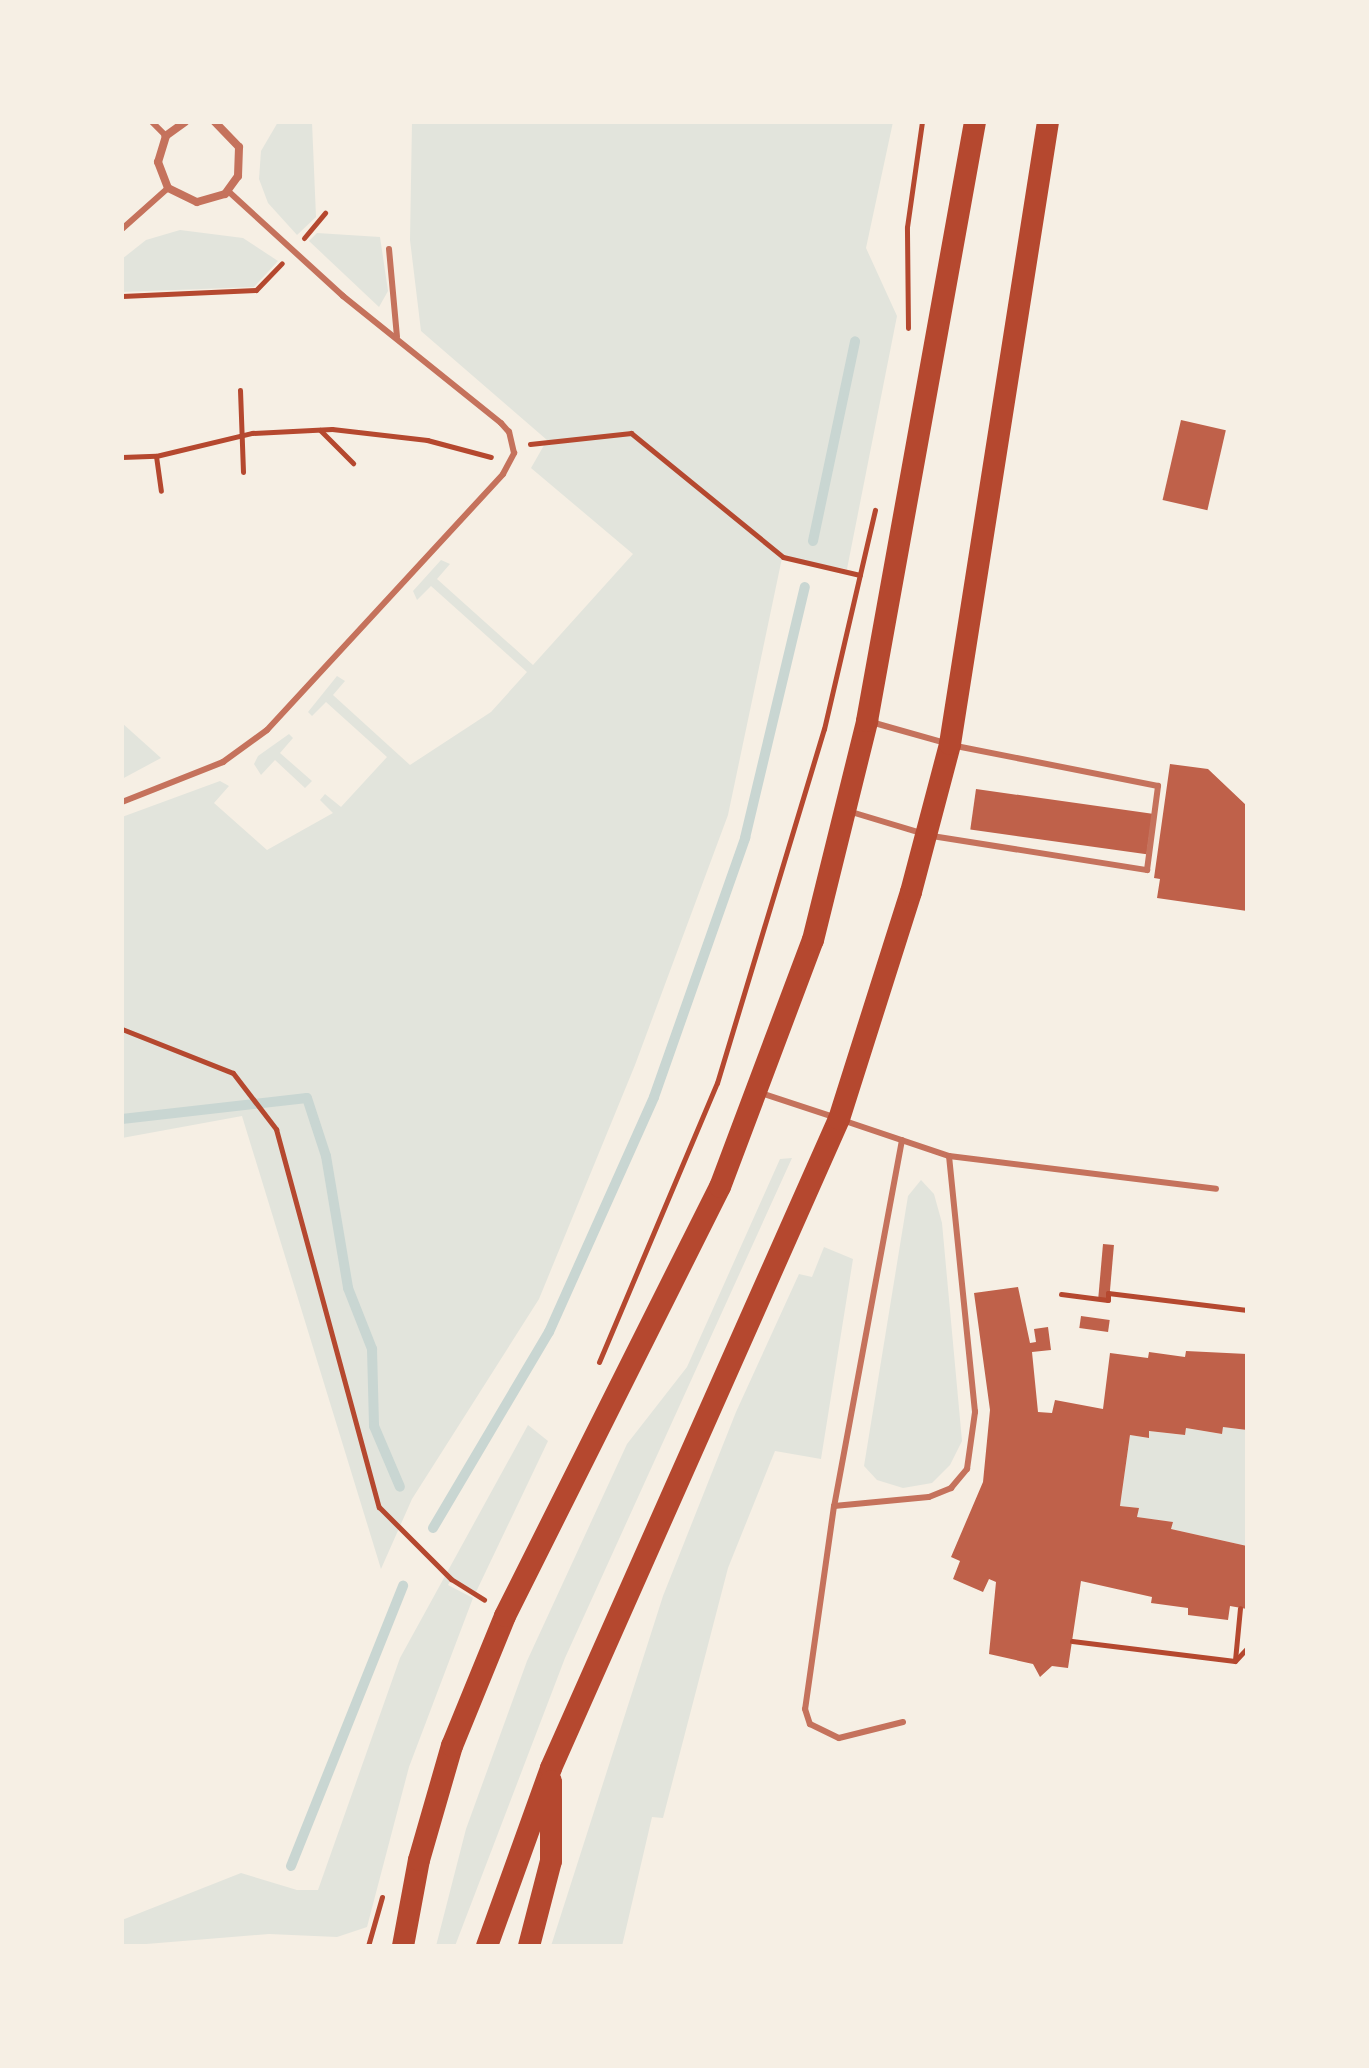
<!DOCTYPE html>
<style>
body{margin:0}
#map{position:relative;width:1369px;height:2068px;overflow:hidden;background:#f6efe4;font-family:"Archivo Narrow",sans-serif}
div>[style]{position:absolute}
.green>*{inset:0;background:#e2e4dc}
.stream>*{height:10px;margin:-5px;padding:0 5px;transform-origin:5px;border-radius:5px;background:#c9d6d2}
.building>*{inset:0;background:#bf614a;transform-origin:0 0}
.path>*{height:5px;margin:-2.5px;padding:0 2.5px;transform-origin:2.5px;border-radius:2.5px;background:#b5482f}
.service>*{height:6px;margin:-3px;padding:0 3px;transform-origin:3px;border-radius:3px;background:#c5725c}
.minor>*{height:8px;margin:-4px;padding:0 4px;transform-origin:4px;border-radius:4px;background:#c5725c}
.trunk>*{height:22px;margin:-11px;padding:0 11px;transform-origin:11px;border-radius:11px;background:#b5482f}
span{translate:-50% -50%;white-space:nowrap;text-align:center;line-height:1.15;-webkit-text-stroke:6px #f6efe4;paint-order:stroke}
.frame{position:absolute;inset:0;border:124px solid #f6efe4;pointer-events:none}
</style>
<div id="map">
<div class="green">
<i style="clip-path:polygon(278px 122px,312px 122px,316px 217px,297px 235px,268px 203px,259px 179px,261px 151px)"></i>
<i style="clip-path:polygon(412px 122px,893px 122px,866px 248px,897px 316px,847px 569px,782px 558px,728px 815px,635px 1065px,539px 1299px,412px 1499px,381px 1569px,242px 1116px,122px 1138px,122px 817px,220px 781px,229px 786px,214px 803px,267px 850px,333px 813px,320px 800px,325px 794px,341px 807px,387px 757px,326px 702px,312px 716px,308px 712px,337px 676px,345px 681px,333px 695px,410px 765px,491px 712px,527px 672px,431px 586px,417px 600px,413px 591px,441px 560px,450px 564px,437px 579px,533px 665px,633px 554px,531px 468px,547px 440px,421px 331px,410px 240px)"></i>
<i style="clip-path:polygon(180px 230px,243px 238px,278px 261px,254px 287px,122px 292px,122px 259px,146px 240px)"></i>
<i style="clip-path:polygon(317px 233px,380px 237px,388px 291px,379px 307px,309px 241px)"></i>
<i style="clip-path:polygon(122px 723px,161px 758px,122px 779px)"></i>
<i style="clip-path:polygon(289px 734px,293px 738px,280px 753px,312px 781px,305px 788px,275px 760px,261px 775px,254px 764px,258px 756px)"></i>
<i style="clip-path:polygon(792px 1158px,565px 1658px,455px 1946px,436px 1946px,466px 1829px,527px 1661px,627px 1444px,687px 1367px,780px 1159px)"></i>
<i style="clip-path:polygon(921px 1180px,934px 1194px,942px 1223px,962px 1441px,950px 1465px,932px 1483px,903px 1488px,877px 1480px,864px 1466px,908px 1196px)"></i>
<i style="clip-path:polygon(824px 1247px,853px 1259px,821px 1459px,775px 1451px,728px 1568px,663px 1818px,652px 1817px,622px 1946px,551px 1946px,663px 1596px,736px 1412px,799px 1274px,812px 1277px)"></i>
<i style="clip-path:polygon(528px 1425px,548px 1441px,476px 1592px,451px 1580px,448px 1585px,473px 1598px,409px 1767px,367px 1927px,337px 1937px,269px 1934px,122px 1946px,122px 1920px,241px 1873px,297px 1890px,318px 1890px,400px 1658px)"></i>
<i style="clip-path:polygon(1223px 1427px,1247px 1430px,1247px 1546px,1171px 1529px,1172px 1522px,1137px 1517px,1138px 1508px,1120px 1506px,1130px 1435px,1148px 1438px,1149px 1431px,1184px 1435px,1186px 1428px,1221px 1434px)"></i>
</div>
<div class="stream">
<i style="left:813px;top:541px;width:204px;rotate:-78.1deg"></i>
<i style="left:122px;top:1119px;width:186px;rotate:-6.5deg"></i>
<i style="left:307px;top:1098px;width:61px;rotate:71.9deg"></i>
<i style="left:326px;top:1156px;width:134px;rotate:80.5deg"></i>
<i style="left:348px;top:1288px;width:66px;rotate:68.5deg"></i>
<i style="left:372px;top:1349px;width:77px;rotate:88.5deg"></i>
<i style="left:374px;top:1426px;width:66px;rotate:66.9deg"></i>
<i style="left:433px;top:1528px;width:228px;rotate:-59.4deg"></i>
<i style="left:549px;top:1332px;width:257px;rotate:-65.9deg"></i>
<i style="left:654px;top:1097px;width:275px;rotate:-70.6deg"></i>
<i style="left:745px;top:838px;width:258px;rotate:-76.6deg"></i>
<i style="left:291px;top:1866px;width:302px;rotate:-68.2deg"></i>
</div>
<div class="building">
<i style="left:1181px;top:420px;width:46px;height:82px;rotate:13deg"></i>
<i style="clip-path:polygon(1170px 764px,1208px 769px,1247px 806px,1247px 911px,1157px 898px,1160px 879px,1154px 878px)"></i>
<i style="left:976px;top:789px;width:178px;height:41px;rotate:8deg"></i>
<i style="left:1103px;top:1244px;width:11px;height:54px;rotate:5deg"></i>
<i style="clip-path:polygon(1018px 1287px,1030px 1343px,1036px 1342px,1034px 1329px,1048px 1327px,1051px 1350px,1032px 1352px,1038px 1412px,1052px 1413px,1055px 1400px,1103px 1409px,1110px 1353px,1148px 1358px,1149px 1352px,1185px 1357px,1186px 1351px,1247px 1354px,1247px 1430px,1223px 1427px,1222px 1434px,1186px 1428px,1185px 1435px,1149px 1431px,1149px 1438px,1130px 1435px,1120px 1506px,1139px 1508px,1137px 1517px,1173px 1522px,1171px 1529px,1247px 1546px,1247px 1609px,1230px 1606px,1228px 1620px,1188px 1615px,1188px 1608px,1151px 1603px,1152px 1597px,1081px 1581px,1068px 1668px,1052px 1666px,1040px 1677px,1033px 1664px,989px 1654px,996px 1582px,989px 1579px,983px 1592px,953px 1579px,960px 1561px,951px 1557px,983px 1482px,990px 1410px,974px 1293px)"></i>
<i style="left:1081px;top:1316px;width:29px;height:12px;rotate:8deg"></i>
</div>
<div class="path">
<i style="left:304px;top:238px;width:33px;rotate:-50deg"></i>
<i style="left:122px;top:296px;width:134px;rotate:-2.6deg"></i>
<i style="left:256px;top:290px;width:37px;rotate:-46deg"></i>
<i style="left:908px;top:328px;width:101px;rotate:-90.6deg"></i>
<i style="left:907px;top:227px;width:106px;rotate:-81.9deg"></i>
<i style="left:240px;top:390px;width:82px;rotate:87.9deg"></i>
<i style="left:320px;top:430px;width:47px;rotate:45deg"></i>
<i style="left:530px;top:444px;width:102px;rotate:-6.2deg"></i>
<i style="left:631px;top:433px;width:196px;rotate:39.2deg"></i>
<i style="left:783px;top:557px;width:79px;rotate:13.2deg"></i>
<i style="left:156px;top:456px;width:35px;rotate:82deg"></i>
<i style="left:122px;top:457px;width:34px;rotate:-2deg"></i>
<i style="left:156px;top:456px;width:99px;rotate:-13.5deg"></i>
<i style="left:252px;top:433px;width:80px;rotate:-2.9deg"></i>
<i style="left:332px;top:429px;width:96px;rotate:6.6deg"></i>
<i style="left:427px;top:440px;width:66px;rotate:14.9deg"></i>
<i style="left:122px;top:1029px;width:119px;rotate:21.6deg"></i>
<i style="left:233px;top:1073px;width:71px;rotate:52.5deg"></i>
<i style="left:276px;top:1129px;width:392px;rotate:74.8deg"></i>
<i style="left:379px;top:1507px;width:102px;rotate:45deg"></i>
<i style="left:451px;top:1579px;width:39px;rotate:32deg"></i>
<i style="left:1061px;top:1294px;width:47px;rotate:7.3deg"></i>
<i style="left:1108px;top:1300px;width:7px;rotate:-90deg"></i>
<i style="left:1108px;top:1293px;width:140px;rotate:7deg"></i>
<i style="left:599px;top:1362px;width:303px;rotate:-67.1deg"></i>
<i style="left:717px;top:1083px;width:370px;rotate:-73.2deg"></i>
<i style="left:824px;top:729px;width:225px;rotate:-76.9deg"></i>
<i style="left:1072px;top:1641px;width:164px;rotate:7deg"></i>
<i style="left:1235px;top:1661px;width:18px;rotate:-47deg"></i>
<i style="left:1235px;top:1660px;width:52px;rotate:-84.5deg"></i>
<i style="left:368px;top:1946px;width:51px;rotate:-74.1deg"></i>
</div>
<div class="service">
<i style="left:152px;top:122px;width:20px;rotate:45deg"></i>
<i style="left:122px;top:229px;width:62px;rotate:-41.7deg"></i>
<i style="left:389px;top:249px;width:88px;rotate:84.8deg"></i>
<i style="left:871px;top:722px;width:77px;rotate:15.8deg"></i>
<i style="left:122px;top:802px;width:109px;rotate:-21.6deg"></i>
<i style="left:223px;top:762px;width:54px;rotate:-36deg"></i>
<i style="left:267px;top:730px;width:348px;rotate:-47.3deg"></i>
<i style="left:503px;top:474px;width:24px;rotate:-62deg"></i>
<i style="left:514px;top:453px;width:22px;rotate:-103deg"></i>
<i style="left:509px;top:432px;width:12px;rotate:-132deg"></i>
<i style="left:501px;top:423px;width:203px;rotate:-141.2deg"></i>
<i style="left:343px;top:296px;width:156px;rotate:-137.6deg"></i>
<i style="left:848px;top:811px;width:76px;rotate:16.8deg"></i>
<i style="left:932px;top:836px;width:218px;rotate:9deg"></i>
<i style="left:1147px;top:870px;width:85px;rotate:-82.5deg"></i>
<i style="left:1158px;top:786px;width:206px;rotate:-168.8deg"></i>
<i style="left:761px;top:1093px;width:77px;rotate:18.2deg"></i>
<i style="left:845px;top:1121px;width:110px;rotate:18.6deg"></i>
<i style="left:949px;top:1156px;width:269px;rotate:7deg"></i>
<i style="left:902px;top:1140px;width:372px;rotate:100.5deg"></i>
<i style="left:834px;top:1506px;width:205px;rotate:98.1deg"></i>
<i style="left:805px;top:1709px;width:16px;rotate:72deg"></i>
<i style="left:810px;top:1724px;width:32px;rotate:26deg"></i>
<i style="left:839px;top:1738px;width:66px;rotate:-14deg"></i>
<i style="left:834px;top:1506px;width:95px;rotate:-5.4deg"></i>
<i style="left:929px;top:1497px;width:24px;rotate:-22deg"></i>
<i style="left:951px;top:1488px;width:25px;rotate:-50deg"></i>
<i style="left:967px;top:1469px;width:58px;rotate:-82deg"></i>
<i style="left:975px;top:1412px;width:257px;rotate:-95.8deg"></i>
</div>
<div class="minor">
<i style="left:185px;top:122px;width:24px;rotate:144deg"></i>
<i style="left:166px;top:136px;width:27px;rotate:107deg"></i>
<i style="left:158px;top:162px;width:28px;rotate:69deg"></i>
<i style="left:168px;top:188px;width:32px;rotate:26deg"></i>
<i style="left:197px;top:202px;width:29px;rotate:-16deg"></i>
<i style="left:225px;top:194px;width:22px;rotate:-54deg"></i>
<i style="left:238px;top:176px;width:29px;rotate:-88deg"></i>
<i style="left:239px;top:147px;width:35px;rotate:-134deg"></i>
</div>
<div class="trunk">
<i style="left:403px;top:1946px;width:87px;rotate:-79.5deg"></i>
<i style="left:419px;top:1860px;width:119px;rotate:-73.9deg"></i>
<i style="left:452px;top:1746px;width:140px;rotate:-67.8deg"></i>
<i style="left:505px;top:1616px;width:480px;rotate:-63.4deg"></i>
<i style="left:720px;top:1187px;width:264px;rotate:-69.4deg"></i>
<i style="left:813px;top:940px;width:226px;rotate:-76.1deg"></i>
<i style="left:867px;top:721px;width:609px;rotate:-79.78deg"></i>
<i style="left:487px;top:1946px;width:189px;rotate:-70.2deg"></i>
<i style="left:551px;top:1768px;width:710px;rotate:-66.07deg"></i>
<i style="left:839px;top:1119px;width:238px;rotate:-72.4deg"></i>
<i style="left:911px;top:892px;width:153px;rotate:-75.2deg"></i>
<i style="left:950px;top:744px;width:630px;rotate:-81.05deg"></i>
<i style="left:529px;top:1946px;width:88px;rotate:-75.5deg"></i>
<i style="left:551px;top:1861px;width:80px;rotate:-90deg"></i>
</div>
<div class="frame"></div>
</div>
